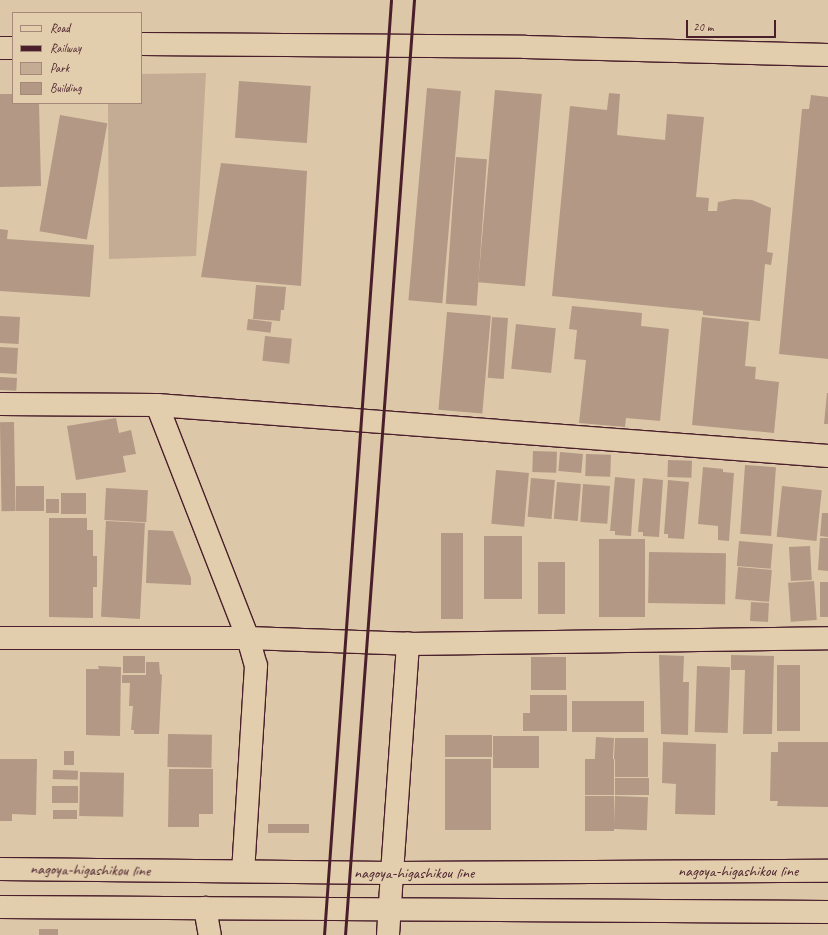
<!DOCTYPE html>
<style>
body{margin:0}
#map{position:relative;width:828px;height:935px;overflow:hidden;background:#dcc7a8;font-family:Caveat,sans-serif}
div>[style]{position:absolute}
.green>*{inset:0;background:#c4ab93}
.building>*{inset:0;background:#b39885;transform-origin:0 0}
.roads{filter:drop-shadow(1px 0 #4a1f2b) drop-shadow(-1px 0 #4a1f2b) drop-shadow(0 1px #4a1f2b) drop-shadow(0 -1px #4a1f2b)}
.street>*{height:22px;margin:-11px;padding:0 11px;transform-origin:11px;border-radius:11px;background:#e2cead}
.secondary>*{height:22px;margin:-11px;padding:0 11px;transform-origin:11px;border-radius:11px;background:#e2cead}
.rail>*{height:3px;margin:-1.5px;padding:0 1.5px;transform-origin:1.5px;border-radius:1.5px;background:#4a1f2b}
span{translate:-50% -50%;white-space:nowrap;text-align:center;line-height:1.15;-webkit-text-stroke:3.5px #e2cead;paint-order:stroke}
.street-label{font-size:16px;color:#4a1f2b}
.legend{position:absolute;left:12px;top:12px;width:130px;height:92px;box-sizing:border-box;background:#e2cead;border:1px solid #a58879;margin:0;padding:5px 7px;list-style:none;font-size:12px;color:#4a1f2b}
.legend li{display:flex;align-items:center;gap:8px;height:20px}
.legend b{width:20px;border:1px solid #a58879}
.scale{position:absolute;left:686px;top:20px;width:90px;height:18px;box-sizing:border-box;border:2px solid #4a1f2b;border-top:0;padding-left:5px;font-size:12px;line-height:14px;white-space:nowrap;color:#4a1f2b;-webkit-text-stroke:3px #e2cead;paint-order:stroke}
</style>
<div id="map">
<div class="green">
<i style="clip-path:polygon(206px 73px,196px 256px,109px 259px,108px 103px,141px 103px,141px 74px)"></i>
</div>
<div class="building">
<i style="left:239px;top:81px;width:72px;height:57px;rotate:4deg"></i>
<i style="left:427px;top:88px;width:34px;height:213px;rotate:5deg"></i>
<i style="left:495px;top:90px;width:47px;height:193px;rotate:5deg"></i>
<i style="clip-path:polygon(609px 93px,620px 94px,617px 135px,665px 140px,667px 114px,704px 117px,696px 197px,709px 198px,708px 211px,717px 211px,718px 202px,734px 199px,752px 200px,771px 208px,767px 252px,773px 253px,771px 265px,765px 264px,760px 321px,703px 315px,703px 311px,552px 296px,570px 106px,607px 110px)"></i>
<i style="clip-path:polygon(0 94px,13px 94px,13px 103px,39px 103px,41px 186px,0 187px)"></i>
<i style="clip-path:polygon(811px 95px,828px 97px,828px 359px,779px 354px,802px 109px,809px 109px)"></i>
<i style="left:60px;top:115px;width:48px;height:118px;rotate:10deg"></i>
<i style="left:456px;top:157px;width:31px;height:147px;rotate:4deg"></i>
<i style="clip-path:polygon(221px 163px,307px 171px,301px 286px,201px 277px)"></i>
<i style="clip-path:polygon(0 229px,8px 230px,7px 239px,94px 245px,90px 297px,0 291px)"></i>
<i style="clip-path:polygon(256px 285px,286px 287px,284px 310px,281px 310px,280px 321px,253px 319px)"></i>
<i style="clip-path:polygon(572px 306px,642px 313px,641px 326px,669px 329px,660px 421px,626px 418px,625px 427px,579px 423px,586px 360px,574px 359px,577px 330px,569px 329px)"></i>
<i style="left:447px;top:312px;width:44px;height:98px;rotate:5deg"></i>
<i style="left:0;top:316px;width:20px;height:27px;rotate:3deg"></i>
<i style="left:492px;top:317px;width:16px;height:61px;rotate:4deg"></i>
<i style="clip-path:polygon(702px 317px,749px 322px,745px 366px,756px 367px,755px 379px,779px 382px,774px 433px,692px 425px)"></i>
<i style="left:248px;top:319px;width:24px;height:11px;rotate:7deg"></i>
<i style="left:516px;top:324px;width:40px;height:45px;rotate:6deg"></i>
<i style="left:265px;top:336px;width:27px;height:25px;rotate:6deg"></i>
<i style="left:0;top:347px;width:18px;height:26px;rotate:3deg"></i>
<i style="left:0;top:377px;width:17px;height:13px;rotate:3deg"></i>
<i style="clip-path:polygon(827px 393px,828px 393px,828px 424px,824px 424px)"></i>
<i style="clip-path:polygon(116px 418px,119px 433px,131px 430px,136px 454px,123px 456px,126px 472px,76px 480px,67px 426px)"></i>
<i style="left:14px;top:422px;width:89px;height:14px;rotate:89deg"></i>
<i style="left:533px;top:451px;width:24px;height:21px;rotate:2deg"></i>
<i style="left:560px;top:452px;width:23px;height:19px;rotate:5deg"></i>
<i style="left:586px;top:454px;width:25px;height:22px;rotate:2deg"></i>
<i style="left:668px;top:460px;width:24px;height:17px;rotate:2deg"></i>
<i style="left:745px;top:465px;width:31px;height:69px;rotate:4deg"></i>
<i style="clip-path:polygon(703px 467px,723px 469px,723px 472px,734px 473px,729px 541px,718px 540px,718px 526px,698px 524px)"></i>
<i style="left:496px;top:470px;width:33px;height:54px;rotate:5deg"></i>
<i style="clip-path:polygon(615px 477px,635px 479px,631px 536px,615px 535px,615px 531px,610px 531px)"></i>
<i style="left:531px;top:478px;width:24px;height:39px;rotate:5deg"></i>
<i style="clip-path:polygon(643px 478px,663px 480px,659px 537px,643px 536px,643px 532px,638px 532px)"></i>
<i style="clip-path:polygon(668px 480px,689px 482px,684px 539px,668px 538px,668px 534px,664px 534px)"></i>
<i style="left:557px;top:482px;width:24px;height:37px;rotate:5deg"></i>
<i style="left:583px;top:484px;width:27px;height:38px;rotate:4deg"></i>
<i style="left:44px;top:486px;width:25px;height:28px;rotate:90deg"></i>
<i style="left:782px;top:486px;width:40px;height:51px;rotate:6deg"></i>
<i style="left:106px;top:488px;width:42px;height:32px;rotate:3deg"></i>
<i style="left:61px;top:493px;width:25px;height:21px"></i>
<i style="left:46px;top:499px;width:13px;height:14px"></i>
<i style="clip-path:polygon(822px 513px,828px 513px,828px 537px,820px 536px)"></i>
<i style="clip-path:polygon(49px 518px,87px 518px,87px 530px,93px 530px,93px 556px,97px 556px,97px 587px,93px 587px,93px 618px,49px 617px)"></i>
<i style="left:106px;top:521px;width:39px;height:96px;rotate:3deg"></i>
<i style="clip-path:polygon(148px 530px,173px 531px,191px 578px,191px 585px,146px 583px)"></i>
<i style="left:463px;top:533px;width:86px;height:22px;rotate:90deg"></i>
<i style="left:484px;top:536px;width:38px;height:63px"></i>
<i style="clip-path:polygon(820px 538px,828px 538px,828px 571px,818px 570px)"></i>
<i style="left:599px;top:539px;width:46px;height:78px"></i>
<i style="left:739px;top:541px;width:34px;height:25px;rotate:5deg"></i>
<i style="left:810px;top:546px;width:34px;height:21px;rotate:87deg"></i>
<i style="left:649px;top:552px;width:77px;height:51px;rotate:1deg"></i>
<i style="left:538px;top:562px;width:27px;height:52px"></i>
<i style="left:738px;top:567px;width:34px;height:32px;rotate:5deg"></i>
<i style="left:814px;top:581px;width:39px;height:26px;rotate:86deg"></i>
<i style="left:820px;top:582px;width:8px;height:35px"></i>
<i style="left:751px;top:602px;width:18px;height:19px;rotate:3deg"></i>
<i style="clip-path:polygon(659px 655px,684px 656px,683px 682px,689px 682px,688px 735px,661px 734px)"></i>
<i style="clip-path:polygon(731px 655px,774px 656px,772px 734px,743px 734px,745px 670px,731px 670px)"></i>
<i style="left:123px;top:656px;width:22px;height:17px"></i>
<i style="left:531px;top:657px;width:35px;height:33px"></i>
<i style="clip-path:polygon(146px 662px,159px 662px,160px 674px,162px 675px,159px 734px,134px 734px,134px 730px,131px 730px,133px 706px,129px 706px,130px 683px,122px 683px,122px 675px,146px 675px)"></i>
<i style="left:777px;top:665px;width:23px;height:66px"></i>
<i style="clip-path:polygon(98px 666px,121px 667px,120px 736px,86px 735px,86px 669px,99px 669px)"></i>
<i style="left:697px;top:666px;width:33px;height:66px;rotate:2deg"></i>
<i style="clip-path:polygon(530px 695px,567px 695px,567px 731px,523px 731px,523px 713px,530px 713px)"></i>
<i style="left:572px;top:701px;width:72px;height:31px"></i>
<i style="left:168px;top:734px;width:44px;height:33px;rotate:1deg"></i>
<i style="left:445px;top:735px;width:47px;height:22px"></i>
<i style="left:493px;top:736px;width:46px;height:32px"></i>
<i style="left:596px;top:737px;width:18px;height:22px;rotate:3deg"></i>
<i style="clip-path:polygon(615px 738px,648px 738px,648px 777px,615px 777px,615px 759px,632px 759px,614px 759px)"></i>
<i style="clip-path:polygon(663px 742px,716px 744px,715px 815px,675px 814px,676px 784px,662px 783px)"></i>
<i style="clip-path:polygon(778px 742px,828px 742px,828px 807px,777px 806px,778px 801px,770px 801px,771px 752px,778px 752px)"></i>
<i style="left:64px;top:751px;width:10px;height:14px"></i>
<i style="clip-path:polygon(0 759px,37px 759px,36px 815px,12px 814px,12px 821px,0 821px)"></i>
<i style="left:445px;top:759px;width:46px;height:71px"></i>
<i style="left:585px;top:759px;width:29px;height:36px"></i>
<i style="clip-path:polygon(169px 769px,213px 769px,213px 814px,199px 814px,199px 827px,168px 827px)"></i>
<i style="left:53px;top:770px;width:25px;height:9px;rotate:2deg"></i>
<i style="left:80px;top:772px;width:44px;height:44px;rotate:1deg"></i>
<i style="left:615px;top:778px;width:34px;height:17px"></i>
<i style="left:52px;top:786px;width:26px;height:17px"></i>
<i style="left:585px;top:796px;width:29px;height:35px"></i>
<i style="left:615px;top:796px;width:33px;height:33px;rotate:2deg"></i>
<i style="left:53px;top:810px;width:24px;height:9px"></i>
<i style="left:268px;top:824px;width:41px;height:9px"></i>
<i style="left:39px;top:929px;width:19px;height:6px"></i>
</div>
<div class="roads">
<div class="street">
<i style="left:0;top:404px;width:157px;rotate:0.4deg"></i>
<i style="left:157px;top:405px;width:673px;rotate:4.35deg"></i>
<i style="left:157px;top:405px;width:250px;rotate:68.7deg"></i>
<i style="left:248px;top:638px;width:29px;rotate:74deg"></i>
<i style="left:256px;top:666px;width:205px;rotate:93.6deg"></i>
<i style="left:0;top:638px;width:248px"></i>
<i style="left:248px;top:638px;width:160px;rotate:2.1deg"></i>
<i style="left:408px;top:644px;width:420px;rotate:-0.8deg"></i>
<i style="left:392px;top:873px;width:230px;rotate:-86deg"></i>
<i style="left:205px;top:908px;width:27px;rotate:80deg"></i>
</div>
<div class="secondary">
<i style="left:141px;top:44px;width:384px;rotate:0.4deg"></i>
<i style="left:525px;top:47px;width:303px;rotate:1.5deg"></i>
<i style="left:0;top:48px;width:13px"></i>
<i style="left:0;top:869px;width:392px;rotate:0.6deg"></i>
<i style="left:392px;top:873px;width:436px;rotate:-0.3deg"></i>
<i style="left:0;top:907px;width:828px;rotate:0.35deg"></i>
<i style="left:388px;top:935px;width:62px;rotate:-86.3deg"></i>
</div>
</div>
<div class="rail">
<i style="left:324px;top:935px;width:937px;rotate:-85.9deg"></i>
<i style="left:345px;top:935px;width:938px;rotate:-85.78deg"></i>
</div>
<div class="street-label">
<span style="left:90px;top:870px;rotate:1deg">nagoya-higashikou line</span>
<span style="left:738px;top:871px">nagoya-higashikou line</span>
<span style="left:414px;top:873px">nagoya-higashikou line</span>
</div>
<ul class="legend">
<li><b style="height:5px;background:#e2cead"></b>Road</li>
<li><b style="height:5px;background:#4a1f2b"></b>Railway</li>
<li><b style="height:11px;background:#c4ab93"></b>Park</li>
<li><b style="height:11px;background:#b39885"></b>Building</li>
</ul>
<div class="scale">20 m</div>
</div>
